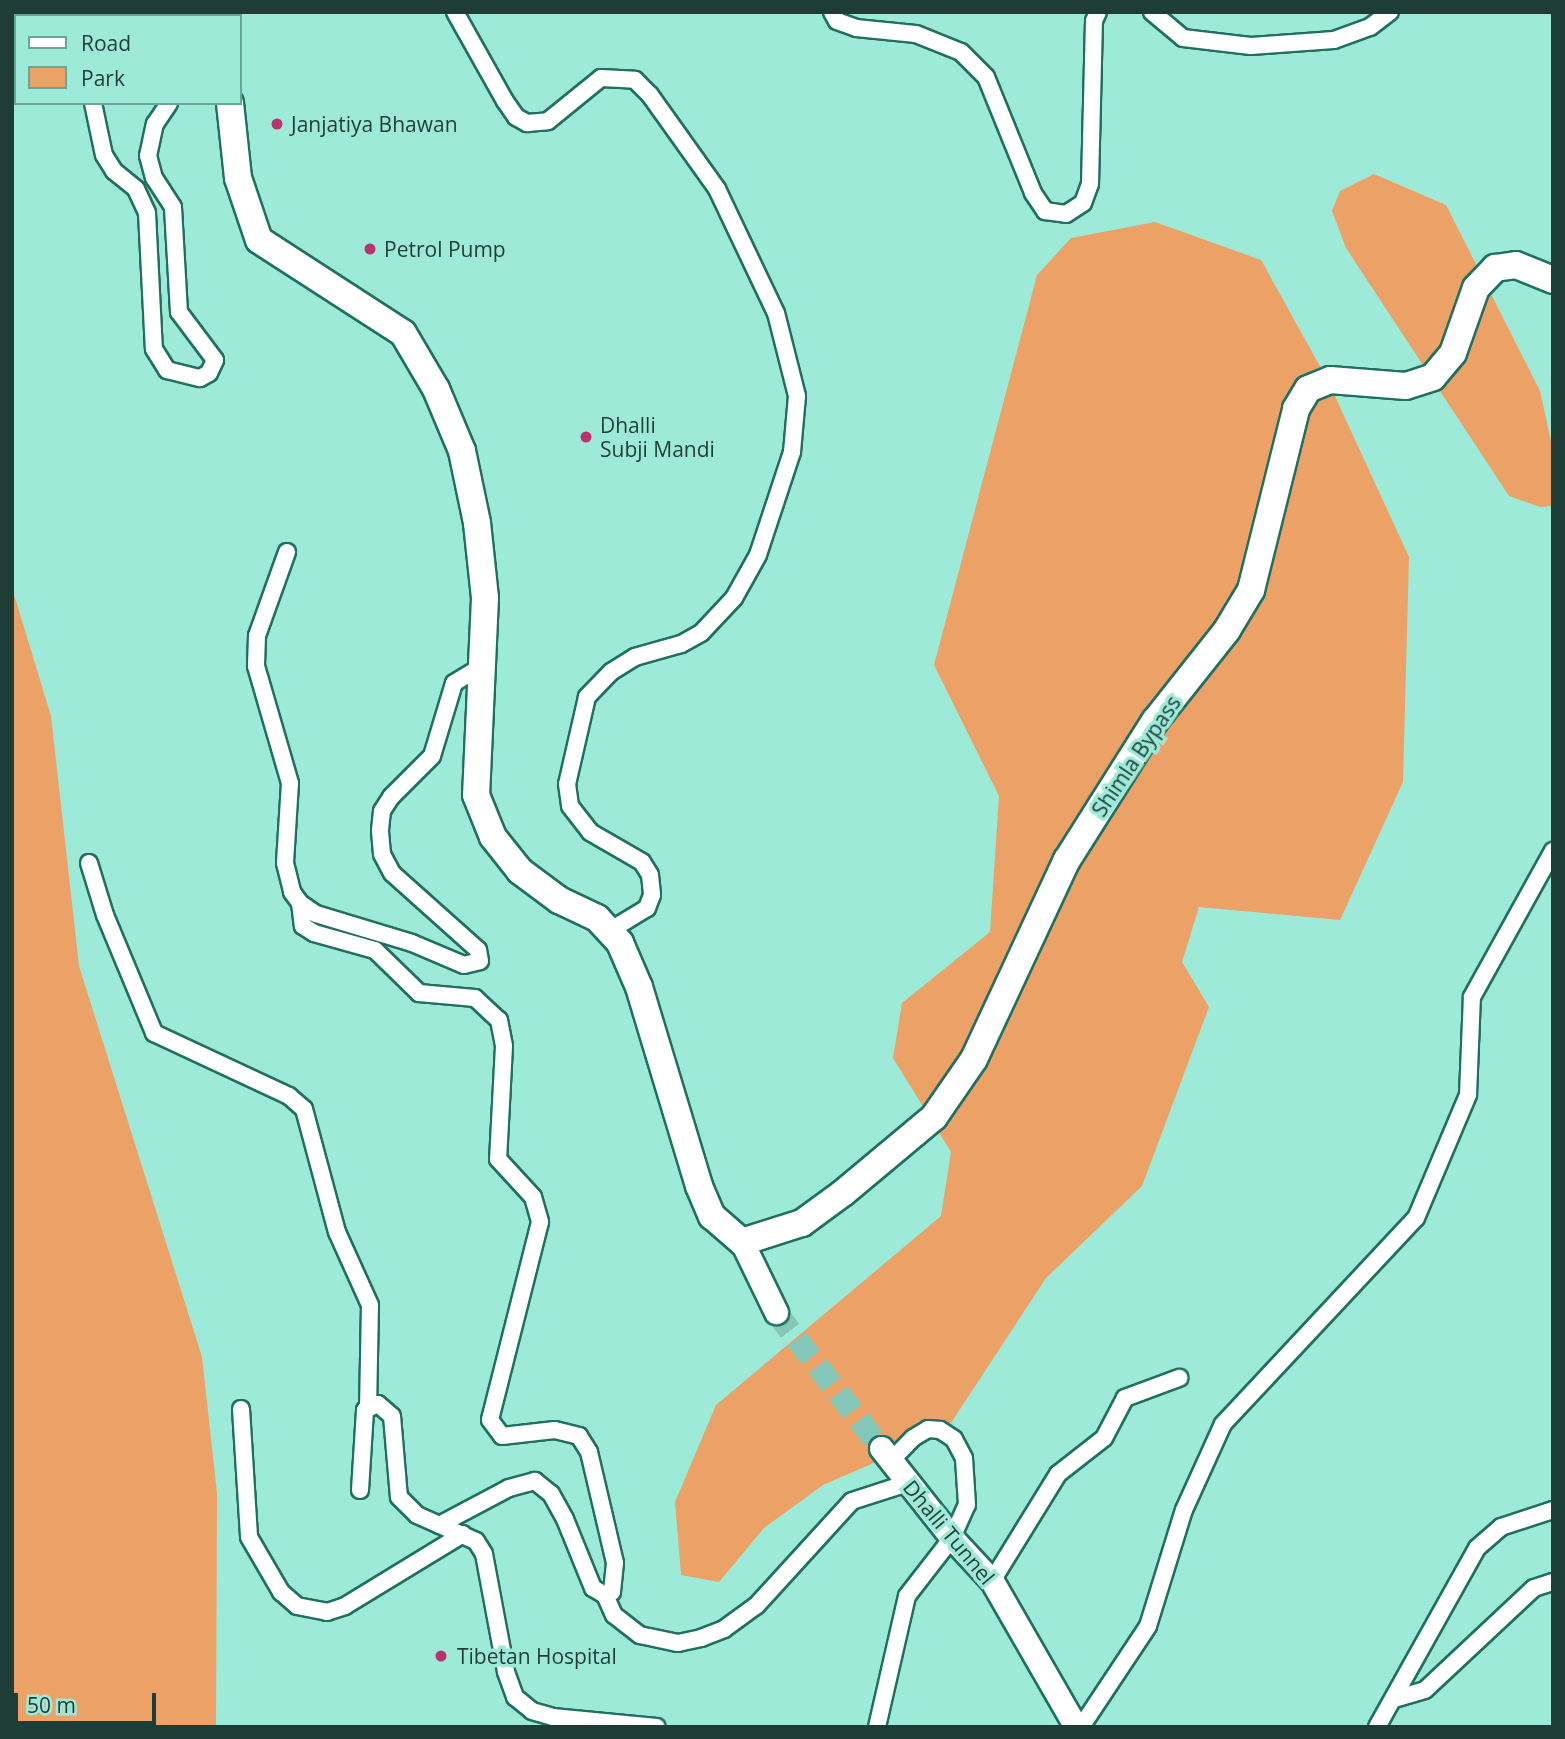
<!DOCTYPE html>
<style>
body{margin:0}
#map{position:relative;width:1565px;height:1739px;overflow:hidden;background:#9eead8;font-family:"Open Sans",sans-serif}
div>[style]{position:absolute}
.green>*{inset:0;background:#eca167}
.secondary-tunnel>*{height:23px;margin-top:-11.5px;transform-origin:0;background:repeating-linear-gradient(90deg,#84c7b8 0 23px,transparent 0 34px)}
.roads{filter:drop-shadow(2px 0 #207061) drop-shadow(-2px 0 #207061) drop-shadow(0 2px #207061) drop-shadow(0 -2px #207061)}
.minor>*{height:16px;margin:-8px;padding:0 8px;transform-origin:8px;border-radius:8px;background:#fff}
.secondary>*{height:23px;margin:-11.5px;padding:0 11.5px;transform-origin:11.5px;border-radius:11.5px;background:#fff}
.trunk>*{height:26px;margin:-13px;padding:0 13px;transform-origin:13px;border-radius:13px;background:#fff}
.dots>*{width:19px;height:19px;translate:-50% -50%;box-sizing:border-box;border:4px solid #9eead8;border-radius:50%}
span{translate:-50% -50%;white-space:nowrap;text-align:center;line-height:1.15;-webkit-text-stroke:7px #9eead8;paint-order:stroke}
.poi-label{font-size:21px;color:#1d3d36}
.left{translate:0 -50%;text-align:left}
.street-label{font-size:21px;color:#1d3d36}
.frame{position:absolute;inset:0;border:14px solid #1d3d36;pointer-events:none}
.legend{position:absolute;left:14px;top:14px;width:228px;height:91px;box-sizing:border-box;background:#9eead8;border:2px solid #6aa597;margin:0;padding:9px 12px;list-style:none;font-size:21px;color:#1d3d36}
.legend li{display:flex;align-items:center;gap:14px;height:35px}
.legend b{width:35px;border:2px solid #6aa597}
.scale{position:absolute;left:14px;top:1693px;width:142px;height:32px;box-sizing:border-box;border:4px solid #1d3d36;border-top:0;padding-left:9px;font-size:21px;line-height:24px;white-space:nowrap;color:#1d3d36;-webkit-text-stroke:5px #9eead8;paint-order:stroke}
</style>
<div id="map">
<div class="green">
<i style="clip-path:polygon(1374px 174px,1446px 205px,1540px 391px,1553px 450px,1552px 506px,1540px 507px,1509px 496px,1346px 248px,1332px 211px,1340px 191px)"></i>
<i style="clip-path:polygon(1155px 222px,1261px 260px,1327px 379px,1409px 557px,1403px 782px,1340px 920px,1199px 907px,1182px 962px,1209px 1007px,1142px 1186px,1046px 1278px,945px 1432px,823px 1485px,764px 1528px,719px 1582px,681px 1575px,675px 1502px,716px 1405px,941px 1216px,951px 1152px,893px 1058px,902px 1003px,990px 932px,999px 796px,934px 665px,1037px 275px,1071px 238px)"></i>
<i style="clip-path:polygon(12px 588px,51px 716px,79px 966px,202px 1357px,217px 1493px,216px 1727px,12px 1727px)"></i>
</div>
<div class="secondary-tunnel">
<i style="left:776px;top:1312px;width:172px;rotate:52.3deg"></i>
</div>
<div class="roads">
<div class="minor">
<i style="left:73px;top:12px;width:4px;rotate:90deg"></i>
<i style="left:166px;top:12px;width:4px;rotate:63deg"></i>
<i style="left:455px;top:12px;width:102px;rotate:60.7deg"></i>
<i style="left:505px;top:101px;width:19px;rotate:55deg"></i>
<i style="left:516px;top:117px;width:13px;rotate:29deg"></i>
<i style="left:527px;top:123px;width:21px;rotate:-5deg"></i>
<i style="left:548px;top:121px;width:68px;rotate:-39.1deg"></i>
<i style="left:601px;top:78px;width:34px;rotate:3deg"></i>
<i style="left:635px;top:80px;width:21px;rotate:45deg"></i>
<i style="left:650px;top:95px;width:115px;rotate:54.5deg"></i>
<i style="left:717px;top:189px;width:137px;rotate:64.6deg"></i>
<i style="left:776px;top:313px;width:86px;rotate:75.8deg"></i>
<i style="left:797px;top:396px;width:56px;rotate:95.1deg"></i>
<i style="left:792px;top:452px;width:108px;rotate:108.3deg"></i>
<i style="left:758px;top:555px;width:49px;rotate:119.2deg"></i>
<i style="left:734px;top:598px;width:48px;rotate:133.3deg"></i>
<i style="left:701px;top:633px;width:23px;rotate:151deg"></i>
<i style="left:681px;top:644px;width:48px;rotate:164.2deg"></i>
<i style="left:635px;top:657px;width:28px;rotate:148deg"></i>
<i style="left:611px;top:672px;width:35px;rotate:134deg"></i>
<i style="left:587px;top:697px;width:89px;rotate:102.9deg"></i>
<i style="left:567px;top:784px;width:22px;rotate:82deg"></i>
<i style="left:570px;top:806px;width:33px;rotate:52deg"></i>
<i style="left:590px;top:832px;width:60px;rotate:30deg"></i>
<i style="left:642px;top:862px;width:15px;rotate:58deg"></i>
<i style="left:650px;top:875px;width:20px;rotate:84deg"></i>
<i style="left:652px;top:895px;width:14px;rotate:111deg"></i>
<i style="left:647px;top:908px;width:44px;rotate:148.8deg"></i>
<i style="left:832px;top:12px;width:10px;rotate:61deg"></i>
<i style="left:837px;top:21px;width:20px;rotate:20deg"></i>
<i style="left:856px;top:28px;width:60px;rotate:5.7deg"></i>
<i style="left:916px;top:34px;width:48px;rotate:21.8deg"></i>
<i style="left:961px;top:52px;width:35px;rotate:45deg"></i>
<i style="left:986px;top:77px;width:125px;rotate:67.9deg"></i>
<i style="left:1033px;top:193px;width:22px;rotate:56deg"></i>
<i style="left:1045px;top:211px;width:21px;rotate:8deg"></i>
<i style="left:1066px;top:214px;width:20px;rotate:-33deg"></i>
<i style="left:1083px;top:203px;width:20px;rotate:-70deg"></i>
<i style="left:1090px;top:184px;width:163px;rotate:-88.6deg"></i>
<i style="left:1094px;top:21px;width:10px;rotate:-66deg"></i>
<i style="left:1152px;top:12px;width:40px;rotate:40deg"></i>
<i style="left:1183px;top:38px;width:68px;rotate:6.7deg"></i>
<i style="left:1251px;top:46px;width:83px;rotate:-4.1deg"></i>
<i style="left:1334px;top:40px;width:38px;rotate:-20deg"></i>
<i style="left:1370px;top:27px;width:25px;rotate:-37deg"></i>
<i style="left:93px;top:103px;width:53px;rotate:78.1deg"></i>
<i style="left:104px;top:155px;width:19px;rotate:58deg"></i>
<i style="left:114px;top:171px;width:28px;rotate:39deg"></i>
<i style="left:136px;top:189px;width:26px;rotate:65deg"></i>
<i style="left:147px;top:213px;width:136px;rotate:87.1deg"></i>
<i style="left:154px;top:349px;width:25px;rotate:58deg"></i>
<i style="left:167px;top:370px;width:34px;rotate:14deg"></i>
<i style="left:200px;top:378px;width:10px;rotate:-29deg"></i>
<i style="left:209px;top:373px;width:14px;rotate:-65deg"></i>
<i style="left:215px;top:360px;width:60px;rotate:-126.9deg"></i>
<i style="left:179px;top:312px;width:105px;rotate:-93.3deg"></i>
<i style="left:173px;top:207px;width:35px;rotate:-123deg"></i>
<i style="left:154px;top:178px;width:23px;rotate:-105deg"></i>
<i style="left:148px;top:156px;width:33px;rotate:-78deg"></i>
<i style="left:155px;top:124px;width:25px;rotate:-56deg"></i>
<i style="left:287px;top:552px;width:89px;rotate:109.7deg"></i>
<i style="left:257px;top:636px;width:30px;rotate:92deg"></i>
<i style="left:256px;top:666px;width:122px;rotate:73.8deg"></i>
<i style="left:290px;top:783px;width:80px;rotate:93.6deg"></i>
<i style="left:285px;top:863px;width:30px;rotate:76deg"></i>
<i style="left:292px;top:892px;width:14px;rotate:54deg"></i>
<i style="left:300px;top:903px;width:19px;rotate:35deg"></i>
<i style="left:316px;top:914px;width:100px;rotate:16.8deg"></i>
<i style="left:412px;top:943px;width:56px;rotate:22.9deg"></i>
<i style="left:464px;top:965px;width:16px;rotate:-14deg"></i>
<i style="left:480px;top:961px;width:11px;rotate:-100deg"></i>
<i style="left:478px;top:950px;width:115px;rotate:-138.2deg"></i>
<i style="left:392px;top:873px;width:21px;rotate:-118deg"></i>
<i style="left:382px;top:854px;width:24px;rotate:-95deg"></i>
<i style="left:380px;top:830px;width:19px;rotate:-84deg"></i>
<i style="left:382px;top:811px;width:17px;rotate:-57deg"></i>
<i style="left:391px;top:797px;width:58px;rotate:-45deg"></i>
<i style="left:432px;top:756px;width:76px;rotate:-73.2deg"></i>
<i style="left:454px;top:683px;width:33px;rotate:-31deg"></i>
<i style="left:89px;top:863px;width:54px;rotate:72.9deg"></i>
<i style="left:105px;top:915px;width:128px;rotate:67.4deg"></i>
<i style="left:154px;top:1033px;width:149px;rotate:25deg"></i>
<i style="left:289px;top:1096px;width:20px;rotate:41deg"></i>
<i style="left:304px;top:1109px;width:127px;rotate:75deg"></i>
<i style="left:337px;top:1232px;width:80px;rotate:65.7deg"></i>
<i style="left:370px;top:1305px;width:100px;rotate:91.1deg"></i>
<i style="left:300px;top:903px;width:23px;rotate:83deg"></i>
<i style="left:303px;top:926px;width:13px;rotate:32deg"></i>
<i style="left:314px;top:933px;width:63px;rotate:15.6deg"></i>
<i style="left:375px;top:950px;width:62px;rotate:44.3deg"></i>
<i style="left:419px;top:993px;width:56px;rotate:5.1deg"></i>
<i style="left:475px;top:998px;width:33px;rotate:43deg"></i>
<i style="left:499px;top:1020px;width:26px;rotate:79deg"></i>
<i style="left:504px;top:1046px;width:113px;rotate:93deg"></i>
<i style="left:498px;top:1159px;width:52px;rotate:47.4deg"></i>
<i style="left:533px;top:1197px;width:26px;rotate:74deg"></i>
<i style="left:540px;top:1222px;width:204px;rotate:104.2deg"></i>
<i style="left:490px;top:1420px;width:20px;rotate:53deg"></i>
<i style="left:502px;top:1436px;width:53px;rotate:-6.5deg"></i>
<i style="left:555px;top:1430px;width:25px;rotate:14deg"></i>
<i style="left:579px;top:1436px;width:19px;rotate:58deg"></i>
<i style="left:589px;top:1452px;width:114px;rotate:76.8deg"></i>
<i style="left:615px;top:1563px;width:29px;rotate:96deg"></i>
<i style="left:612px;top:1592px;width:8px;rotate:157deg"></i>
<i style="left:605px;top:1595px;width:14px;rotate:-150deg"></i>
<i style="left:593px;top:1588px;width:74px;rotate:-112.1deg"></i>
<i style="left:565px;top:1519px;width:29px;rotate:-119deg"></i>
<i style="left:551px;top:1494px;width:21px;rotate:-141deg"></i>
<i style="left:535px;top:1481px;width:27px;rotate:165deg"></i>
<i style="left:509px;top:1488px;width:79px;rotate:152.1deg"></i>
<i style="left:241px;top:1409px;width:128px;rotate:86.4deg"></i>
<i style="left:249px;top:1537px;width:64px;rotate:59.8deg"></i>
<i style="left:281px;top:1592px;width:21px;rotate:41deg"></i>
<i style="left:297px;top:1606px;width:31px;rotate:11deg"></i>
<i style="left:327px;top:1612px;width:19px;rotate:-18deg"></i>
<i style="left:345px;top:1606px;width:138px;rotate:-31.4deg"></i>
<i style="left:360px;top:1490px;width:80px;rotate:-86.4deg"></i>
<i style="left:365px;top:1410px;width:14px;rotate:-25deg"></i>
<i style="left:378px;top:1404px;width:18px;rotate:41deg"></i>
<i style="left:392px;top:1416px;width:81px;rotate:85.1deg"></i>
<i style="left:399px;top:1497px;width:25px;rotate:45deg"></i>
<i style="left:417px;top:1515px;width:64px;rotate:23.8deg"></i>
<i style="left:476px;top:1541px;width:15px;rotate:58deg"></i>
<i style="left:484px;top:1554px;width:120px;rotate:79.4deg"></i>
<i style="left:506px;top:1672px;width:27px;rotate:70deg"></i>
<i style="left:515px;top:1697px;width:22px;rotate:39deg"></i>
<i style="left:532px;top:1711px;width:22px;rotate:16deg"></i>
<i style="left:553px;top:1717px;width:104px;rotate:5.5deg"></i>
<i style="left:992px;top:1581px;width:126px;rotate:-58.3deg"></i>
<i style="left:1058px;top:1474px;width:58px;rotate:-38deg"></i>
<i style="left:1104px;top:1438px;width:45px;rotate:-62.3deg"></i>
<i style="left:1125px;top:1398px;width:58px;rotate:-20.3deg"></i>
<i style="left:605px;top:1595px;width:22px;rotate:66deg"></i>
<i style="left:614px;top:1615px;width:33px;rotate:38deg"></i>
<i style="left:640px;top:1635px;width:39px;rotate:12deg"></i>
<i style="left:678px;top:1643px;width:24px;rotate:-12deg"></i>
<i style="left:701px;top:1638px;width:25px;rotate:-21deg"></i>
<i style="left:724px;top:1629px;width:39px;rotate:-36deg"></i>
<i style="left:756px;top:1606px;width:142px;rotate:-47.6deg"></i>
<i style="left:852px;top:1501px;width:59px;rotate:-17.8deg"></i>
<i style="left:1394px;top:1699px;width:32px;rotate:-16deg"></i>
<i style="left:1425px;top:1690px;width:149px;rotate:-43.1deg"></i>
<i style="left:1534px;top:1588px;width:20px;rotate:-18deg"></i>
<i style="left:877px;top:1727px;width:134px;rotate:-77.1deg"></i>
<i style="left:907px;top:1596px;width:73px;rotate:-52.2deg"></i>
<i style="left:952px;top:1538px;width:36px;rotate:-66deg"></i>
<i style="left:967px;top:1505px;width:47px;rotate:-93.7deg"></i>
<i style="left:964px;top:1458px;width:21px;rotate:-118deg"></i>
<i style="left:954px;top:1439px;width:17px;rotate:-147deg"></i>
<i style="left:940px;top:1430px;width:12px;rotate:-175deg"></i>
<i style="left:928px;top:1429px;width:17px;rotate:149deg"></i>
<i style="left:913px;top:1438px;width:32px;rotate:134deg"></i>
<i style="left:1081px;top:1727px;width:121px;rotate:-56.4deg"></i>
<i style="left:1148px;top:1626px;width:121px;rotate:-72.8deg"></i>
<i style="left:1184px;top:1510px;width:94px;rotate:-65.6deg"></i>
<i style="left:1223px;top:1424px;width:282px;rotate:-46.9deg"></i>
<i style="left:1416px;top:1218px;width:134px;rotate:-67.1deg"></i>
<i style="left:1468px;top:1095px;width:98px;rotate:-87.7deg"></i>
<i style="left:1472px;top:997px;width:167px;rotate:-61deg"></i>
<i style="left:1377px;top:1727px;width:205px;rotate:-60.8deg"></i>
<i style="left:1477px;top:1548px;width:32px;rotate:-41deg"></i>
<i style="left:1501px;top:1527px;width:55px;rotate:-18.1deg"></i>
</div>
<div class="secondary">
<i style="left:742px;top:1242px;width:78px;rotate:64.1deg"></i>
<i style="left:881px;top:1448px;width:115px;rotate:51.7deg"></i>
<i style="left:952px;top:1538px;width:59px;rotate:47.1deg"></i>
<i style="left:992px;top:1581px;width:168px;rotate:60.1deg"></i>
</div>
<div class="trunk">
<i style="left:201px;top:12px;width:4px;rotate:63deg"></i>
<i style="left:230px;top:103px;width:75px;rotate:83.9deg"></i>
<i style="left:238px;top:178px;width:65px;rotate:71.3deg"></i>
<i style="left:259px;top:240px;width:171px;rotate:32.9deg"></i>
<i style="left:403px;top:333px;width:65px;rotate:59.5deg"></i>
<i style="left:436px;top:389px;width:67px;rotate:67.2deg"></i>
<i style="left:462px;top:451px;width:74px;rotate:78.2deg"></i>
<i style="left:477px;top:523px;width:75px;rotate:83.9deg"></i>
<i style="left:485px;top:598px;width:197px;rotate:92.6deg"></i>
<i style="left:476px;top:795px;width:45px;rotate:68deg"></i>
<i style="left:493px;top:837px;width:43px;rotate:51.5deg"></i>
<i style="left:520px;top:871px;width:49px;rotate:36.6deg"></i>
<i style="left:559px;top:900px;width:42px;rotate:25.3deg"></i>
<i style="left:597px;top:918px;width:34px;rotate:47deg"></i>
<i style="left:620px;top:943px;width:48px;rotate:66.6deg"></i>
<i style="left:639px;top:987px;width:208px;rotate:73.2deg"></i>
<i style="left:699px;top:1186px;width:33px;rotate:67deg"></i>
<i style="left:712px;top:1216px;width:40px;rotate:41deg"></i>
<i style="left:742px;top:1242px;width:63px;rotate:-17.6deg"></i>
<i style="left:802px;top:1223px;width:51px;rotate:-36.2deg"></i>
<i style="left:843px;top:1193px;width:119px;rotate:-39.9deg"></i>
<i style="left:934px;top:1117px;width:70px;rotate:-55.4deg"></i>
<i style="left:974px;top:1059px;width:220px;rotate:-65deg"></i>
<i style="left:1067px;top:860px;width:165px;rotate:-57.7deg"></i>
<i style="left:1155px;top:721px;width:116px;rotate:-51.6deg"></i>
<i style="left:1227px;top:630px;width:47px;rotate:-59deg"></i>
<i style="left:1251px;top:590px;width:187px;rotate:-76deg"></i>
<i style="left:1296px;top:409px;width:23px;rotate:-59deg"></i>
<i style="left:1308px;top:389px;width:24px;rotate:-22deg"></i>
<i style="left:1330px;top:380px;width:76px;rotate:4.5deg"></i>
<i style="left:1406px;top:386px;width:28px;rotate:-18deg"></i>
<i style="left:1433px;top:377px;width:31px;rotate:-50deg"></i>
<i style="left:1453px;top:353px;width:69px;rotate:-70.5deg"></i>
<i style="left:1476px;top:288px;width:28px;rotate:-46deg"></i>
<i style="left:1495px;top:268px;width:21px;rotate:-8deg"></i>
<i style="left:1516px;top:265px;width:40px;rotate:22deg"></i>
</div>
</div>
<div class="dots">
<i style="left:277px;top:124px;background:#bb3270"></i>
<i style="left:370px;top:249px;background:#bb3270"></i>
<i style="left:586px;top:437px;background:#bb3270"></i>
<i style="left:441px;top:1656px;background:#bb3270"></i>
</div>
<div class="poi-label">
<span class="left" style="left:291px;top:124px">Janjatiya Bhawan</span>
<span class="left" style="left:384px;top:249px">Petrol Pump</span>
<span class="left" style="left:600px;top:437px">Dhalli<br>Subji Mandi</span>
<span class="left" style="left:457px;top:1656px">Tibetan Hospital</span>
</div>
<div class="street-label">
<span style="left:1136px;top:756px;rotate:-56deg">Shimla Bypass</span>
<span style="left:949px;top:1532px;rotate:50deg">Dhalli Tunnel</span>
</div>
<div class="frame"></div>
<ul class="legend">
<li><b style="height:9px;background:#fff"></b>Road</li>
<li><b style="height:19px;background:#eca167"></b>Park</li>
</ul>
<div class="scale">50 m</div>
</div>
